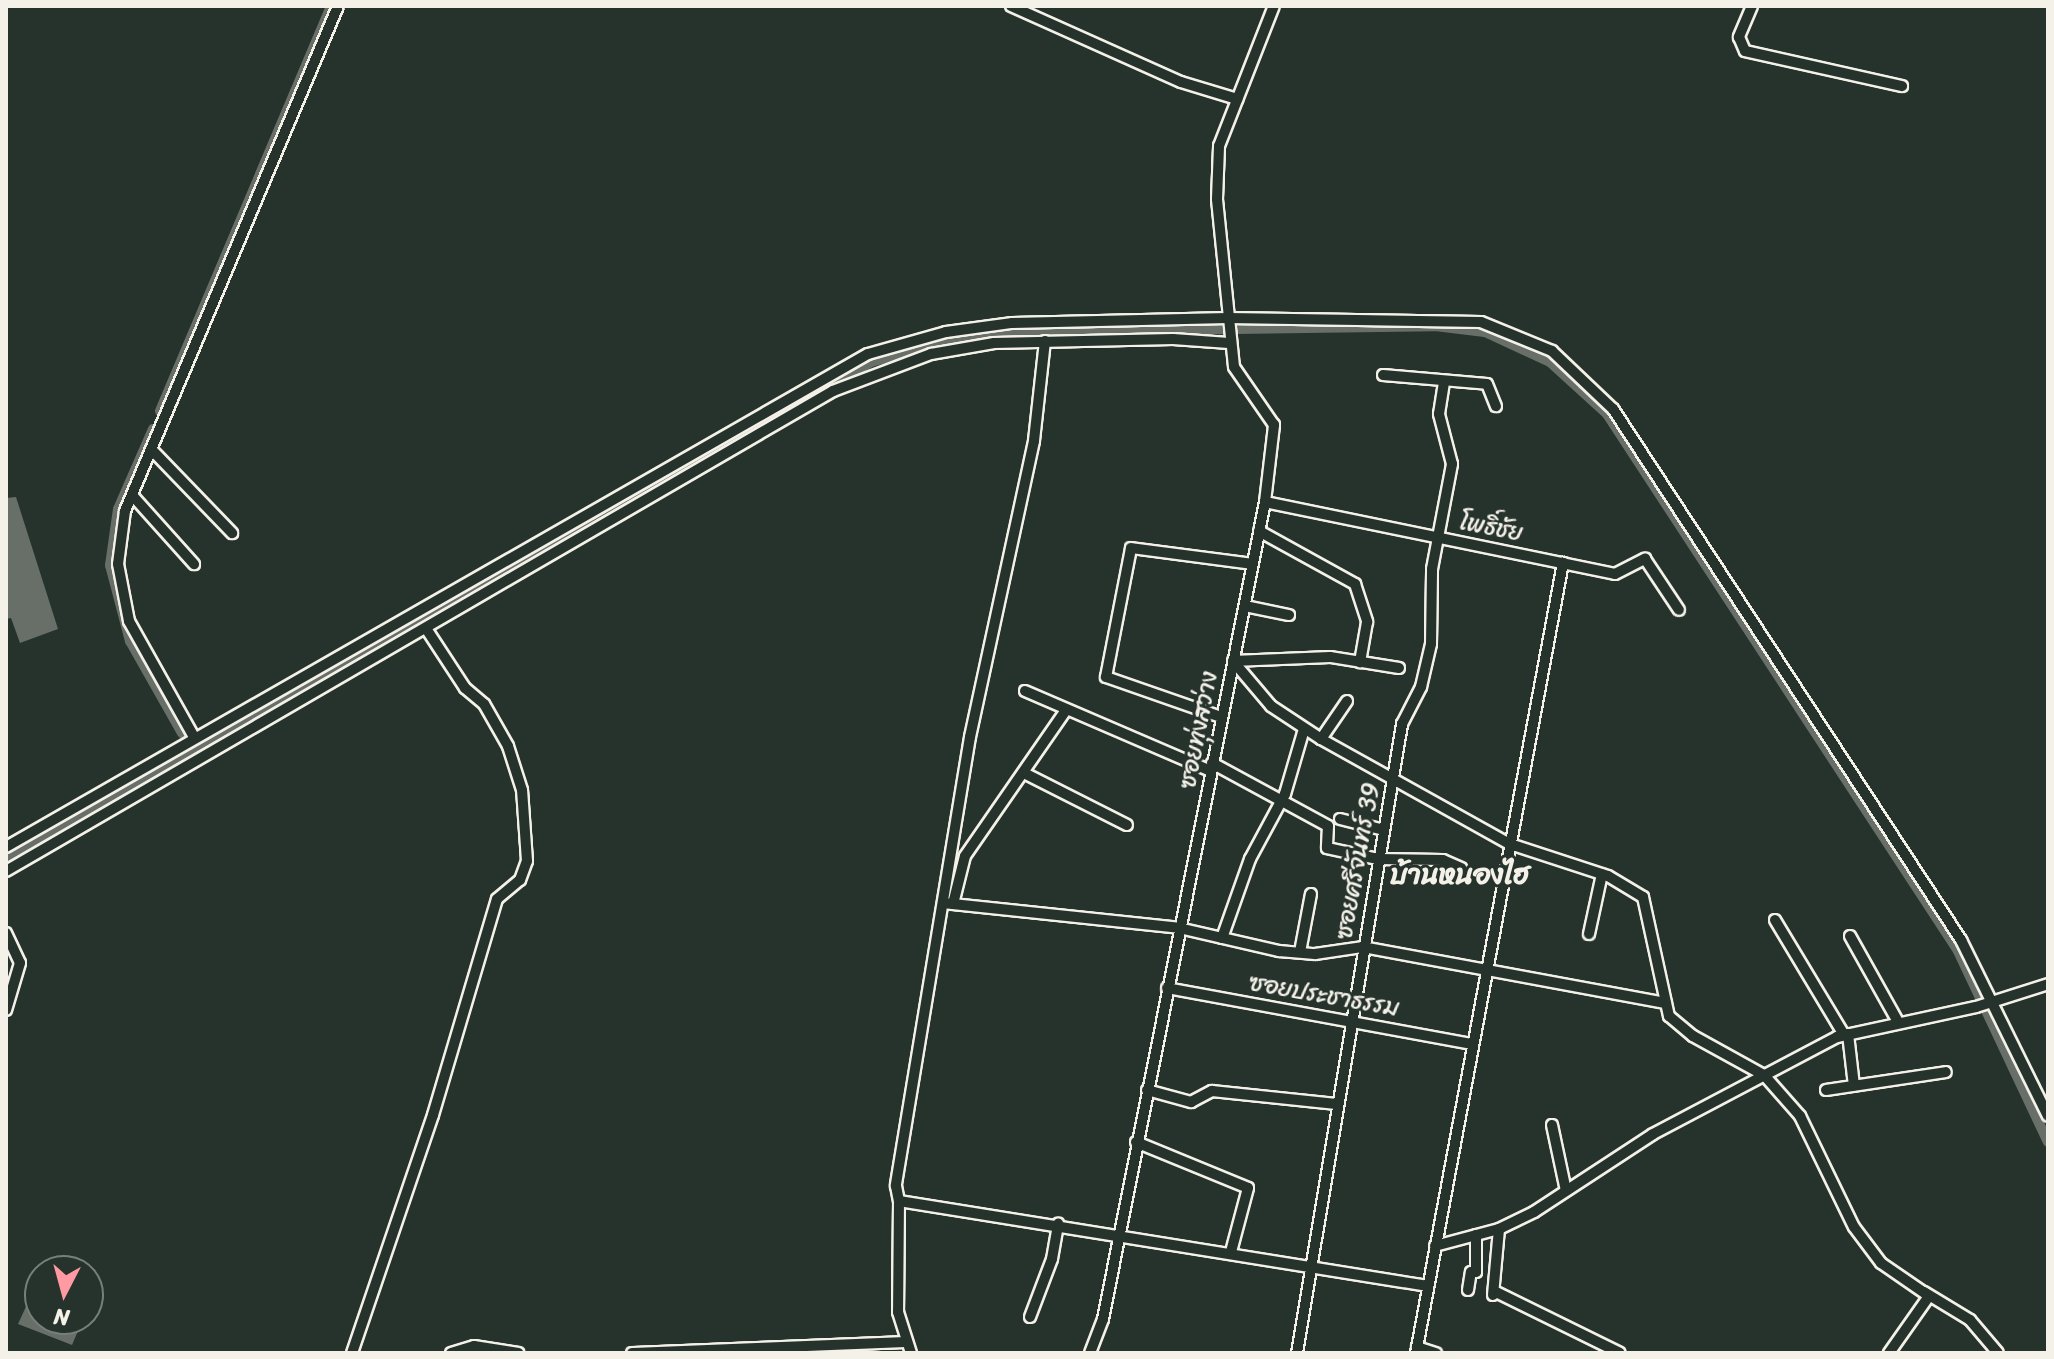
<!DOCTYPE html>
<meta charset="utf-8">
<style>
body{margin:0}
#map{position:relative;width:2054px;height:1359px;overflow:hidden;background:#26332d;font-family:Sriracha,"Playpen Sans Thai",sans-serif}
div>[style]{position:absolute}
.water>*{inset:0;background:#676f68}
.canal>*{height:10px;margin:-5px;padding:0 5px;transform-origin:5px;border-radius:5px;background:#676f68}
.roads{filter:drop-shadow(2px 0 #f4f1e8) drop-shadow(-2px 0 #f4f1e8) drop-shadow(0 2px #f4f1e8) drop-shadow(0 -2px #f4f1e8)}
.minor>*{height:10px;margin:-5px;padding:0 5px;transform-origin:5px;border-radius:5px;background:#26332d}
span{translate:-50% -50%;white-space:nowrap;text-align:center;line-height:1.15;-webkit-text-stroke:6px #26332d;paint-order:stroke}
.street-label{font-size:24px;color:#f4f1e8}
.quarter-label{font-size:28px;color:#f4f1e8;font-weight:700}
.frame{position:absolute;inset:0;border:8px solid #f4f1e8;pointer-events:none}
.north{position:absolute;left:24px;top:1255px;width:80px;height:80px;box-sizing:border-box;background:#26332d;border:2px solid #787f78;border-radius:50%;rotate:186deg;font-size:22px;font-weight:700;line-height:32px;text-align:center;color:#f4f1e8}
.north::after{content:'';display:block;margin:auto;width:28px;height:36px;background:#ff9aa2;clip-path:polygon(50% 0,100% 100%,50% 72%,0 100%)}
</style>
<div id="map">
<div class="water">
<i style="clip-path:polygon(16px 497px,58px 629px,20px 643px,11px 618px,6px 619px,6px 498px)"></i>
<i style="clip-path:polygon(40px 1276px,40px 1319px,83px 1319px,72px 1345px,18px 1324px)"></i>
</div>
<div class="canal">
<i style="left:160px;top:411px;width:440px;rotate:-67.1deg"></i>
<i style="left:153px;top:429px;width:87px;rotate:113.6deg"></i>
<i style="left:118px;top:509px;width:57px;rotate:98.1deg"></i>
<i style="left:110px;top:565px;width:79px;rotate:75.3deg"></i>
<i style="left:130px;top:641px;width:106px;rotate:60.5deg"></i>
<i style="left:6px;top:859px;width:998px;rotate:-29.88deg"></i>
<i style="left:871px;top:362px;width:81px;rotate:-15.1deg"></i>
<i style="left:949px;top:341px;width:69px;rotate:-7.5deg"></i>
<i style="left:1017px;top:332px;width:418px;rotate:-0.8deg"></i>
<i style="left:1435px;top:326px;width:50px;rotate:6.8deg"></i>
<i style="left:1485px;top:332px;width:72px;rotate:24.8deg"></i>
<i style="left:1550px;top:362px;width:77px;rotate:42.4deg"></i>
<i style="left:1607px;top:414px;width:642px;rotate:56.83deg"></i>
<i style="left:1958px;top:951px;width:211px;rotate:64.8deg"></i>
</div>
<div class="roads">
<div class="minor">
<i style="left:1011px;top:6px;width:186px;rotate:24.1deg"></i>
<i style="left:1181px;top:82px;width:59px;rotate:16.9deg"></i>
<i style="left:1752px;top:6px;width:34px;rotate:113deg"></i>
<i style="left:1739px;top:37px;width:15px;rotate:67deg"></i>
<i style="left:1745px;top:51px;width:161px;rotate:12.6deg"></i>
<i style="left:1045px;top:341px;width:101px;rotate:96.3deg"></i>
<i style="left:1034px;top:441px;width:303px;rotate:102.2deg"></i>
<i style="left:970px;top:737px;width:455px;rotate:99.4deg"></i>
<i style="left:896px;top:1186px;width:15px;rotate:79deg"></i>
<i style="left:899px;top:1201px;width:536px;rotate:9.13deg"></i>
<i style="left:1383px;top:375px;width:104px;rotate:4.9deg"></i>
<i style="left:1487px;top:384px;width:24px;rotate:68deg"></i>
<i style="left:151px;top:449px;width:117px;rotate:46deg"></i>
<i style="left:132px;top:495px;width:93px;rotate:48.1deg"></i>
<i style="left:1265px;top:502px;width:357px;rotate:11.6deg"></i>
<i style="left:1615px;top:574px;width:34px;rotate:-27deg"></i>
<i style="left:1645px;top:559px;width:61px;rotate:56.3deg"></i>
<i style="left:1259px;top:531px;width:110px;rotate:28.9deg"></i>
<i style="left:1355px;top:584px;width:40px;rotate:72deg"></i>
<i style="left:1367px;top:622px;width:41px;rotate:99.9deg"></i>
<i style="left:1245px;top:606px;width:45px;rotate:11.6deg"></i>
<i style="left:1399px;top:668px;width:70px;rotate:-170.9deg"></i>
<i style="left:1330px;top:657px;width:97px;rotate:177.6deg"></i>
<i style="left:1233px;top:661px;width:59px;rotate:49.8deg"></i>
<i style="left:1271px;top:706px;width:60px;rotate:33.4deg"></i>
<i style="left:1321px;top:739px;width:216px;rotate:29.1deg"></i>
<i style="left:1510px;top:844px;width:103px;rotate:18.1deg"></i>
<i style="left:1608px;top:876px;width:41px;rotate:31deg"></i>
<i style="left:1643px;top:897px;width:122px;rotate:77.7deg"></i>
<i style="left:1669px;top:1016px;width:31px;rotate:40deg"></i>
<i style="left:1693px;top:1036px;width:81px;rotate:28.8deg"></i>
<i style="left:1764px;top:1075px;width:55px;rotate:48.7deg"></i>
<i style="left:1800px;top:1116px;width:123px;rotate:64.1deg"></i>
<i style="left:1854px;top:1227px;width:45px;rotate:53.1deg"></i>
<i style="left:1881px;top:1263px;width:58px;rotate:34.5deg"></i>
<i style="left:1929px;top:1296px;width:70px;rotate:125.1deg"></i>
<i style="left:1025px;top:691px;width:202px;rotate:23.3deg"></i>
<i style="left:1221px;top:717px;width:122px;rotate:-160.8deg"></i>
<i style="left:1106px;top:677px;width:131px;rotate:-79deg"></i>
<i style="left:1131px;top:548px;width:122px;rotate:7.5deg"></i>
<i style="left:194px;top:737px;width:133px;rotate:-119.3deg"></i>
<i style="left:129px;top:621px;width:58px;rotate:-100.9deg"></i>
<i style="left:118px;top:564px;width:53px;rotate:-82.5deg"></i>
<i style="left:125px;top:511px;width:548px;rotate:-67.13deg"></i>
<i style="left:1321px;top:739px;width:46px;rotate:-55.6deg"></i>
<i style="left:1212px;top:763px;width:132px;rotate:28.5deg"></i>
<i style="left:1328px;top:826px;width:22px;rotate:93deg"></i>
<i style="left:1327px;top:848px;width:52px;rotate:12.2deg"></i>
<i style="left:1378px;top:859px;width:65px;rotate:0.9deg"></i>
<i style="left:1443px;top:860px;width:20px;rotate:24deg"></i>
<i style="left:1026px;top:774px;width:113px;rotate:26.8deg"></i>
<i style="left:1340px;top:819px;width:45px;rotate:14deg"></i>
<i style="left:6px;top:847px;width:993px;rotate:-29.77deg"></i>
<i style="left:868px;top:354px;width:81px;rotate:-15.8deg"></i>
<i style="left:946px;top:332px;width:67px;rotate:-7.8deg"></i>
<i style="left:1012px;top:323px;width:216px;rotate:-1.3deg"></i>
<i style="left:1228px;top:318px;width:253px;rotate:0.9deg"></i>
<i style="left:1481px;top:322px;width:77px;rotate:22.2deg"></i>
<i style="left:1552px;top:351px;width:84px;rotate:43.6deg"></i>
<i style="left:1613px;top:409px;width:635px;rotate:56.76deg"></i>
<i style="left:1961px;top:940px;width:196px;rotate:63.7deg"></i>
<i style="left:6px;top:871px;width:956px;rotate:-30.13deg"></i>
<i style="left:833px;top:391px;width:105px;rotate:-20.7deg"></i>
<i style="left:931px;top:354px;width:64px;rotate:-9.9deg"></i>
<i style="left:994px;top:343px;width:179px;rotate:-1.3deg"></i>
<i style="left:1173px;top:339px;width:56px;rotate:4.1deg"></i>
<i style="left:943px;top:903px;width:237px;rotate:6deg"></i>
<i style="left:1179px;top:928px;width:103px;rotate:13deg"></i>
<i style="left:1279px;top:951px;width:36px;rotate:5deg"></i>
<i style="left:1315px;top:954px;width:49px;rotate:-8.3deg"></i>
<i style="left:1363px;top:947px;width:308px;rotate:10.5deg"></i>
<i style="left:953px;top:904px;width:49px;rotate:-76deg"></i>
<i style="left:965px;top:856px;width:178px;rotate:-55.3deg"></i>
<i style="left:1775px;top:920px;width:134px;rotate:59deg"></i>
<i style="left:6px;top:933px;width:33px;rotate:65deg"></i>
<i style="left:20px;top:963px;width:49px;rotate:106.6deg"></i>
<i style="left:1589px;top:934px;width:61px;rotate:-77.8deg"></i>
<i style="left:1850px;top:936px;width:98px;rotate:60.8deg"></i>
<i style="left:1222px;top:938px;width:84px;rotate:-70.5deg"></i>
<i style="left:1250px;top:859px;width:74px;rotate:-61.7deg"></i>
<i style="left:1285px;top:794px;width:68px;rotate:-73.7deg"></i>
<i style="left:1300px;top:952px;width:59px;rotate:-79.3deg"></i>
<i style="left:1167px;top:988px;width:311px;rotate:10.4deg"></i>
<i style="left:1848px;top:1034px;width:52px;rotate:83.4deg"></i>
<i style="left:1147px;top:1090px;width:46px;rotate:15.3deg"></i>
<i style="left:1191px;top:1102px;width:24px;rotate:-28deg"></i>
<i style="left:1212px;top:1091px;width:125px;rotate:6deg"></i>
<i style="left:1826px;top:1090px;width:121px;rotate:-8.5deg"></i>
<i style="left:1552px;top:1125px;width:67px;rotate:78deg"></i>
<i style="left:1136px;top:1142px;width:121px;rotate:22.3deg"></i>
<i style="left:1248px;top:1188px;width:66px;rotate:104.9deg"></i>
<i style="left:899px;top:1201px;width:111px;rotate:90.5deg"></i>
<i style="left:898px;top:1312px;width:43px;rotate:72.4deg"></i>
<i style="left:1435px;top:1246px;width:66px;rotate:-14.9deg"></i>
<i style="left:1499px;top:1229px;width:39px;rotate:-26deg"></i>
<i style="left:1534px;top:1212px;width:142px;rotate:-33.2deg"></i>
<i style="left:1653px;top:1134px;width:208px;rotate:-27.8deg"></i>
<i style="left:1837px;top:1037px;width:142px;rotate:-12.2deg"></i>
<i style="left:1976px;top:1007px;width:76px;rotate:-17.7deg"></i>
<i style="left:1468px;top:1290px;width:18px;rotate:-81deg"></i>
<i style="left:1471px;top:1272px;width:5px"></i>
<i style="left:1476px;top:1272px;width:37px;rotate:-90deg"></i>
<i style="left:1494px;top:1291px;width:140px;rotate:26.2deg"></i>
<i style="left:1924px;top:1292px;width:54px;rotate:31.3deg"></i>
<i style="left:1970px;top:1320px;width:43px;rotate:49.7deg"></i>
<i style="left:1493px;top:1295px;width:66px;rotate:-84.8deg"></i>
<i style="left:1030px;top:1317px;width:62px;rotate:-69.2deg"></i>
<i style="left:1052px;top:1259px;width:36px;rotate:-80deg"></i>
<i style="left:1417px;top:1347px;width:20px;rotate:18deg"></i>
<i style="left:352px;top:1353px;width:251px;rotate:-71.2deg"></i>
<i style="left:433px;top:1115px;width:225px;rotate:-73.5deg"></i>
<i style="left:497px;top:899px;width:30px;rotate:-40deg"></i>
<i style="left:520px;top:880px;width:20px;rotate:-70deg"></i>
<i style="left:527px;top:861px;width:71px;rotate:-94deg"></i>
<i style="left:522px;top:790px;width:46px;rotate:-107.7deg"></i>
<i style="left:508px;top:746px;width:48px;rotate:-119.7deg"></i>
<i style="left:484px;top:704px;width:25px;rotate:-140deg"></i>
<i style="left:465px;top:688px;width:69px;rotate:-123.2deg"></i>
<i style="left:451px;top:1353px;width:24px;rotate:-17deg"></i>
<i style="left:474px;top:1346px;width:45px;rotate:9deg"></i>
<i style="left:632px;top:1353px;width:275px;rotate:-2.3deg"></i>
<i style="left:1090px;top:1353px;width:36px;rotate:-69deg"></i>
<i style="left:1103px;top:1319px;width:833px;rotate:-78.78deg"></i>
<i style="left:1265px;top:502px;width:78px;rotate:-83.3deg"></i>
<i style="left:1274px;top:425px;width:70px;rotate:-124.6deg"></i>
<i style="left:1234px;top:367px;width:169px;rotate:-95.8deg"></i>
<i style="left:1217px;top:199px;width:53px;rotate:-87.8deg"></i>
<i style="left:1219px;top:146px;width:150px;rotate:-68.6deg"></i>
<i style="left:1297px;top:1353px;width:638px;rotate:-80.52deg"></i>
<i style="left:1402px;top:724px;width:42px;rotate:-62.8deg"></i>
<i style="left:1421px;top:687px;width:44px;rotate:-76.9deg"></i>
<i style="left:1431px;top:644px;width:75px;rotate:-89.2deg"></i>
<i style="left:1432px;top:569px;width:107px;rotate:-79.2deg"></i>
<i style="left:1452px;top:464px;width:52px;rotate:-104.6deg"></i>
<i style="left:1439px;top:414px;width:33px;rotate:-81deg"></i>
<i style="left:1416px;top:1353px;width:804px;rotate:-79.46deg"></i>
</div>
</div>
<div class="street-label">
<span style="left:1491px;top:528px;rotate:11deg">โพธิ์ชัย</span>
<span style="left:1199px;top:730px;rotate:-79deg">ซอยทุ่งสว่าง</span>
<span style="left:1358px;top:861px;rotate:-80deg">ซอยศรีจันทร์ 39</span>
<span style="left:1324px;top:996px;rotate:10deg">ซอยประชาธรรม</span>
</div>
<div class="quarter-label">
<span style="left:1460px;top:875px">บ้านหนองไฮ</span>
</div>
<div class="frame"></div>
<div class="north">N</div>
</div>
